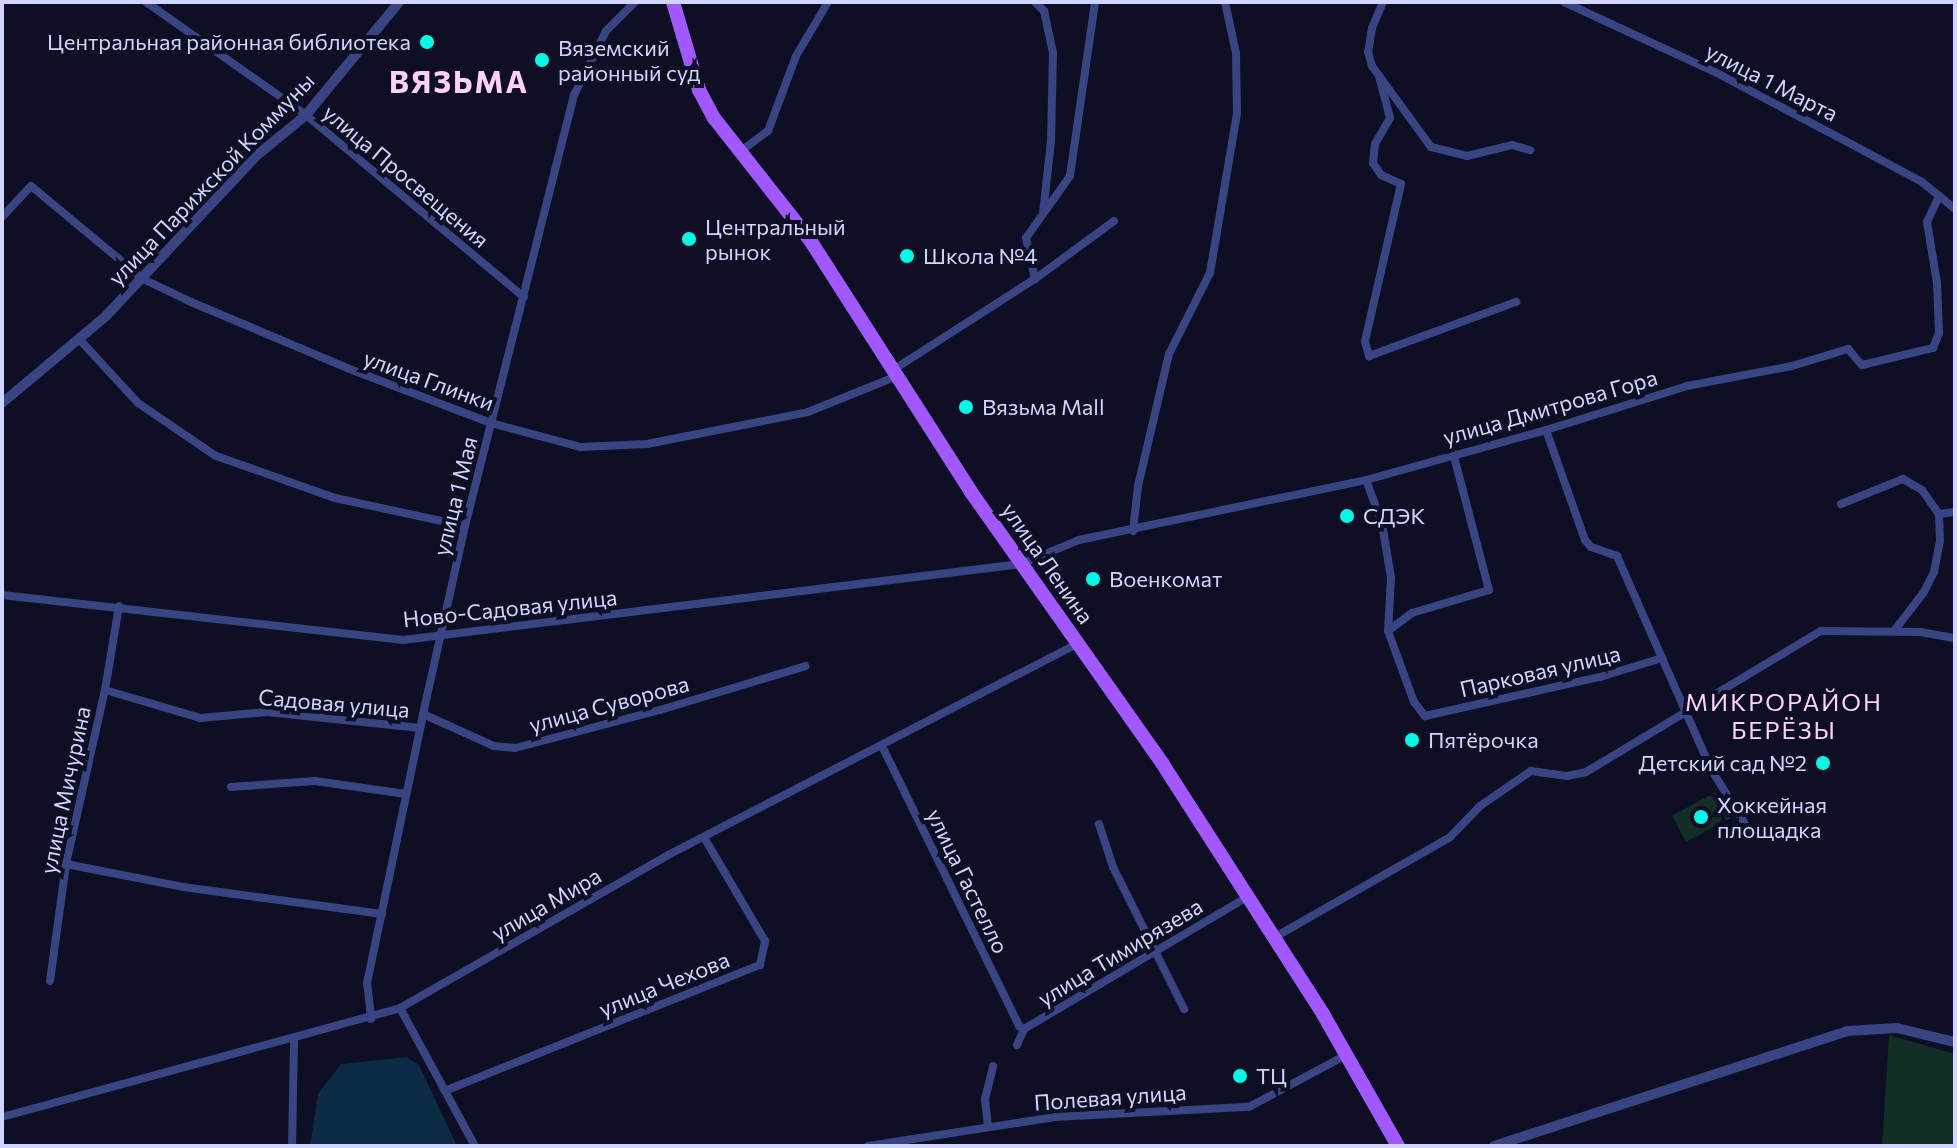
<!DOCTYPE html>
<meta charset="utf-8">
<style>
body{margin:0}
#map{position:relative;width:1957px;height:1148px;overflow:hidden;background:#0e0e24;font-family:Commissioner,sans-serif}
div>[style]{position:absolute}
.green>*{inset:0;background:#112e27;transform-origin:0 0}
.water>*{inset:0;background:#0b2b46}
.minor>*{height:8px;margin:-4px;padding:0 4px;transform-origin:4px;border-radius:4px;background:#394483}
.tertiary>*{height:10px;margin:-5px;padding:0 5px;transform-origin:5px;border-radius:5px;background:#394483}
.primary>*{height:14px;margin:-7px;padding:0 7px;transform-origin:7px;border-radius:7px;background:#a158ff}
.dots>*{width:22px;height:22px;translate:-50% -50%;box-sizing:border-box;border:4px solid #0e0e24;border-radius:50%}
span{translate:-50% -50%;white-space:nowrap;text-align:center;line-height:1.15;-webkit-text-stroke:8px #0e0e24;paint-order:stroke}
.poi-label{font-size:22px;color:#d1d4ff}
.right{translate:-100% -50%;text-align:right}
.left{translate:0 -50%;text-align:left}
.street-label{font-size:22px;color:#d1d4ff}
.neighbourhood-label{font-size:24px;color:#ffd3f7;letter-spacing:2px}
.district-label{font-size:30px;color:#ffd3f7;font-weight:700;letter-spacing:2px}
.frame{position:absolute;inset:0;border:4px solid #d1d4ff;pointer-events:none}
</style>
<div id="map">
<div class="green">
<i style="left:1716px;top:792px;width:30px;height:50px;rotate:62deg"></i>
<i style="clip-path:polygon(1889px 1035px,1955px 1054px,1955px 1146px,1882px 1146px)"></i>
</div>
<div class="water">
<i style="clip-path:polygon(407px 1057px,419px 1065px,457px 1146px,310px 1146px,318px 1094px,341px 1064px)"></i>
</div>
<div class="minor">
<i style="left:146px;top:2px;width:196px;rotate:35.2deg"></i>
<i style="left:306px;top:115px;width:284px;rotate:39.9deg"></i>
<i style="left:1035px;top:2px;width:13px;rotate:45deg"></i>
<i style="left:1044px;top:11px;width:43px;rotate:77.9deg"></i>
<i style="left:1053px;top:53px;width:88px;rotate:91.3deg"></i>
<i style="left:1051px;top:141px;width:72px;rotate:96.3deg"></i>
<i style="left:1383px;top:2px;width:28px;rotate:113deg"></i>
<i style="left:1372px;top:28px;width:24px;rotate:99deg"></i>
<i style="left:1368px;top:52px;width:15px;rotate:74deg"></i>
<i style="left:1372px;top:66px;width:100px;rotate:53.9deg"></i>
<i style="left:1431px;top:147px;width:37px;rotate:14deg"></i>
<i style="left:1467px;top:156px;width:46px;rotate:-13.7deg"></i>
<i style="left:1512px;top:145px;width:19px;rotate:16deg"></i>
<i style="left:1564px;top:2px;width:166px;rotate:24.9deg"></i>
<i style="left:1715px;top:72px;width:169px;rotate:27.9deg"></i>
<i style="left:1864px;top:151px;width:66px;rotate:28.1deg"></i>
<i style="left:1922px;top:182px;width:43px;rotate:39.3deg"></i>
<i style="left:1379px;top:76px;width:43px;rotate:75.3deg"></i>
<i style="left:1390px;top:118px;width:30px;rotate:120deg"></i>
<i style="left:1375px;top:144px;width:19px;rotate:96deg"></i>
<i style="left:1373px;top:163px;width:14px;rotate:56deg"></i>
<i style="left:1381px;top:175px;width:22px;rotate:24deg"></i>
<i style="left:1401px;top:184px;width:161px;rotate:102.9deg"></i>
<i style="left:1365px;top:341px;width:16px;rotate:75deg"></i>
<i style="left:1369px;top:356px;width:157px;rotate:-20.2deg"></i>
<i style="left:741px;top:151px;width:34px;rotate:-37deg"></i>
<i style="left:768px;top:131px;width:80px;rotate:-69.5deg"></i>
<i style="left:796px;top:56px;width:63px;rotate:-59.3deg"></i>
<i style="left:2px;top:217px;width:42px;rotate:-46.9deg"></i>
<i style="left:31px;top:186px;width:146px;rotate:39.7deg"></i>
<i style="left:143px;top:279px;width:53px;rotate:25.6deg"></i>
<i style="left:191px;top:302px;width:169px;rotate:22.9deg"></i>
<i style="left:347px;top:368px;width:154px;rotate:20.9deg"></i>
<i style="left:491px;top:423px;width:92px;rotate:15.1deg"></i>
<i style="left:580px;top:447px;width:67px;rotate:-2.6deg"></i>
<i style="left:647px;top:444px;width:164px;rotate:-11.2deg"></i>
<i style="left:808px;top:412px;width:96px;rotate:-22deg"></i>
<i style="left:1035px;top:279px;width:42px;rotate:-102.4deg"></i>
<i style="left:1026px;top:238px;width:76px;rotate:-54.6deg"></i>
<i style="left:1070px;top:176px;width:176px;rotate:-81.8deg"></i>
<i style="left:79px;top:339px;width:87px;rotate:47.3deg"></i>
<i style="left:138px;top:403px;width:94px;rotate:34.2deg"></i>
<i style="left:216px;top:456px;width:126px;rotate:19.4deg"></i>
<i style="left:335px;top:498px;width:133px;rotate:12.2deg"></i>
<i style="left:893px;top:370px;width:169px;rotate:-32.7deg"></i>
<i style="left:1035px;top:279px;width:98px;rotate:-36.3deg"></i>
<i style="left:1546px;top:430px;width:117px;rotate:70.5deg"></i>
<i style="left:1585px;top:540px;width:9px;rotate:49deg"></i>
<i style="left:1591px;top:547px;width:28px;rotate:19deg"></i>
<i style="left:1617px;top:556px;width:233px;rotate:66.2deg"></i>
<i style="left:1711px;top:769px;width:70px;rotate:58.3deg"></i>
<i style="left:1366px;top:480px;width:46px;rotate:69.6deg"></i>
<i style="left:1382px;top:523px;width:56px;rotate:80.7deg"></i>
<i style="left:1391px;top:578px;width:53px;rotate:93.2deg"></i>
<i style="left:1388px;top:631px;width:76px;rotate:69.9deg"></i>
<i style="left:1414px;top:702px;width:18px;rotate:52deg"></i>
<i style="left:1425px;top:716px;width:179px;rotate:-12.6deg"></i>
<i style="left:1600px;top:677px;width:65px;rotate:-17deg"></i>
<i style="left:1841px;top:504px;width:67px;rotate:-22deg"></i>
<i style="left:1903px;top:479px;width:22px;rotate:30deg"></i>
<i style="left:1922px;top:490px;width:29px;rotate:55deg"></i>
<i style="left:1939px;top:514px;width:27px;rotate:88deg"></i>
<i style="left:1940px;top:541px;width:32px;rotate:101deg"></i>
<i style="left:1934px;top:572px;width:22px;rotate:117deg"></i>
<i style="left:1924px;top:592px;width:49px;rotate:127.6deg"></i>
<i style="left:1939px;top:514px;width:16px;rotate:-7deg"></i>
<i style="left:1133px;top:531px;width:45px;rotate:-83.7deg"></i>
<i style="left:1138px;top:486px;width:136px;rotate:-76.8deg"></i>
<i style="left:1169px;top:354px;width:91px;rotate:-63.2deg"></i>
<i style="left:1210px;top:273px;width:162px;rotate:-80.4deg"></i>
<i style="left:1237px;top:113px;width:60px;rotate:-91deg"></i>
<i style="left:1236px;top:53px;width:52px;rotate:-102.2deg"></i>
<i style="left:2px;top:595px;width:404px;rotate:6.4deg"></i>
<i style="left:403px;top:640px;width:623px;rotate:-7.01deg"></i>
<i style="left:1021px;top:564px;width:63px;rotate:-22.5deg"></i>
<i style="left:1079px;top:540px;width:293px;rotate:-11.8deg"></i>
<i style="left:1366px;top:480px;width:187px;rotate:-15.5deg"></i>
<i style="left:1546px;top:430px;width:148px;rotate:-17.3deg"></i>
<i style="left:1687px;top:386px;width:107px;rotate:-10.8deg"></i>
<i style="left:1792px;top:366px;width:59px;rotate:-16.9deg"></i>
<i style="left:1848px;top:349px;width:21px;rotate:49deg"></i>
<i style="left:1862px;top:365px;width:73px;rotate:-13.5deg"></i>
<i style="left:1933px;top:348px;width:16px;rotate:-68deg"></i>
<i style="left:1939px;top:333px;width:50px;rotate:-92.3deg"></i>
<i style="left:1937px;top:283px;width:62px;rotate:-99.3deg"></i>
<i style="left:1927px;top:222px;width:29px;rotate:-65deg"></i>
<i style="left:1388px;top:631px;width:30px;rotate:-37deg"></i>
<i style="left:1412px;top:613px;width:80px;rotate:-16.6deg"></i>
<i style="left:1489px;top:590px;width:142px;rotate:-104.7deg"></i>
<i style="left:105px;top:690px;width:99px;rotate:16.4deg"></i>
<i style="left:200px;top:718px;width:67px;rotate:-5.1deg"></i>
<i style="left:267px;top:712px;width:154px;rotate:6deg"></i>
<i style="left:423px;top:714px;width:78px;rotate:24.3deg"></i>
<i style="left:494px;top:746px;width:21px;rotate:5deg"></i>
<i style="left:515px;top:748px;width:150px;rotate:-14.7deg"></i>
<i style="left:660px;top:710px;width:152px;rotate:-16.8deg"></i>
<i style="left:882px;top:746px;width:312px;rotate:63.9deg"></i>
<i style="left:1019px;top:1026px;width:6px;rotate:31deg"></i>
<i style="left:231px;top:787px;width:84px;rotate:-4.1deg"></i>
<i style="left:315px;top:781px;width:92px;rotate:8.1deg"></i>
<i style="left:1099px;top:824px;width:45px;rotate:72deg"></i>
<i style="left:1113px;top:867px;width:159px;rotate:63.4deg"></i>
<i style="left:66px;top:864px;width:119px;rotate:11.1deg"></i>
<i style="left:183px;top:887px;width:201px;rotate:7.7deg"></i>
<i style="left:1275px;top:937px;width:202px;rotate:-29.7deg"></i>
<i style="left:1450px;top:837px;width:43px;rotate:-45.9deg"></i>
<i style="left:1480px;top:806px;width:62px;rotate:-34.5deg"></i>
<i style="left:1531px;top:771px;width:36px;rotate:8deg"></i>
<i style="left:1567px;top:776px;width:19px;rotate:-12deg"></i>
<i style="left:1586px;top:772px;width:274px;rotate:-31deg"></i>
<i style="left:1821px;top:631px;width:99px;rotate:0.6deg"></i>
<i style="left:1920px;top:632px;width:36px;rotate:10deg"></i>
<i style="left:50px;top:981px;width:118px;rotate:-82.2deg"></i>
<i style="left:66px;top:864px;width:178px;rotate:-77.4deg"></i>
<i style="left:105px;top:690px;width:85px;rotate:-80.5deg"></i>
<i style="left:400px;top:1008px;width:157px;rotate:61.5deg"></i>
<i style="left:371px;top:1019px;width:36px;rotate:-96deg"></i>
<i style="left:367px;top:983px;width:275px;rotate:-78.2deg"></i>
<i style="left:423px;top:714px;width:193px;rotate:-77.4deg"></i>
<i style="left:465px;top:526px;width:445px;rotate:-75.8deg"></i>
<i style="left:574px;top:95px;width:72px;rotate:-63.4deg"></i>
<i style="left:606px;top:31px;width:41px;rotate:-45deg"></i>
<i style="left:1017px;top:1045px;width:17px;rotate:-66deg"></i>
<i style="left:1024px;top:1029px;width:261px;rotate:-30.6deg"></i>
<i style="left:447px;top:1090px;width:337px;rotate:-21.8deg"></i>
<i style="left:760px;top:965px;width:25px;rotate:-78deg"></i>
<i style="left:765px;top:941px;width:118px;rotate:-120.5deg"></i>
<i style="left:2px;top:1117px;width:413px;rotate:-15.3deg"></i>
<i style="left:400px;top:1008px;width:309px;rotate:-29.7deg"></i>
<i style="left:668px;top:855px;width:460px;rotate:-27.3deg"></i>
<i style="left:988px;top:1127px;width:28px;rotate:-96deg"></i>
<i style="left:985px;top:1099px;width:34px;rotate:-76deg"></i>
<i style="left:292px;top:1146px;width:108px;rotate:-88.9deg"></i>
<i style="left:868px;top:1146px;width:189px;rotate:-8.8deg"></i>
<i style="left:1055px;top:1117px;width:194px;rotate:-3deg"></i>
<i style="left:1249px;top:1107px;width:108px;rotate:-28.2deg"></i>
</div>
<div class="tertiary">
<i style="left:2px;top:403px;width:134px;rotate:-39.9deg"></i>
<i style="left:105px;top:317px;width:219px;rotate:-46.8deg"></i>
<i style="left:255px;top:157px;width:66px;rotate:-39.5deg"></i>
<i style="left:306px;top:115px;width:146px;rotate:-50.5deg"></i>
<i style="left:1494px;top:1146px;width:371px;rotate:-18deg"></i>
<i style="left:1847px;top:1031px;width:50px;rotate:-3.4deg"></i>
<i style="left:1897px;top:1028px;width:60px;rotate:13.6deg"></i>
</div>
<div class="primary">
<i style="left:673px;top:2px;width:92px;rotate:73.5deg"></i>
<i style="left:699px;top:90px;width:32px;rotate:62deg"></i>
<i style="left:714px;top:118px;width:155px;rotate:51.8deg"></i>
<i style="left:810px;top:240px;width:299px;rotate:57.4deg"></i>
<i style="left:971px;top:492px;width:332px;rotate:54.8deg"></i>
<i style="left:1162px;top:763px;width:298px;rotate:57.3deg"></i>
<i style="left:1323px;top:1014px;width:152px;rotate:60.4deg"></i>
</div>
<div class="dots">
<i style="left:427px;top:42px;background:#00fce6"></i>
<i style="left:542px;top:60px;background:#00fce6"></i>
<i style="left:689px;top:239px;background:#00fce6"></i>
<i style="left:907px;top:256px;background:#00fce6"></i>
<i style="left:966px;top:407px;background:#00fce6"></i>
<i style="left:1347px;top:516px;background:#00fce6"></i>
<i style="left:1093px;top:579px;background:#00fce6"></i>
<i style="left:1412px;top:740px;background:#00fce6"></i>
<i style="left:1823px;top:763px;background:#00fce6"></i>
<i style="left:1701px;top:817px;background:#00fce6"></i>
<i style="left:1240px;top:1076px;background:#00fce6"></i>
</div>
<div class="poi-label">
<span class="right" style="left:411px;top:42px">Центральная районная библиотека</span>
<span class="left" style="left:558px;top:60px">Вяземский<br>районный суд</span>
<span class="left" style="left:705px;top:239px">Центральный<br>рынок</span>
<span class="left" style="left:923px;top:256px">Школа №4</span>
<span class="left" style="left:982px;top:407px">Вязьма Mall</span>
<span class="left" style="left:1363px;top:516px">СДЭК</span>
<span class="left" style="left:1109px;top:579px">Военкомат</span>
<span class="left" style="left:1428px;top:740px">Пятёрочка</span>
<span class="right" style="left:1807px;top:763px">Детский сад №2</span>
<span class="left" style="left:1717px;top:817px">Хоккейная<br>площадка</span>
<span class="left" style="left:1256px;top:1076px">ТЦ</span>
</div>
<div class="street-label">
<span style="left:1772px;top:82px;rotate:27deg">улица 1 Марта</span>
<span style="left:406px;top:176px;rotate:40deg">улица Просвещения</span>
<span style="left:211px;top:179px;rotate:-46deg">улица Парижской Коммуны</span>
<span style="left:429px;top:380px;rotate:20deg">улица Глинки</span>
<span style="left:1550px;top:407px;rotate:-16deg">улица Дмитрова Гора</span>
<span style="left:455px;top:496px;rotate:-76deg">улица 1 Мая</span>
<span style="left:1048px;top:563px;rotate:55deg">улица Ленина</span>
<span style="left:510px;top:608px;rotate:-6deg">Ново-Садовая улица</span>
<span style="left:1540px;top:671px;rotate:-13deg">Парковая улица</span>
<span style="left:334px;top:703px;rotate:5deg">Садовая улица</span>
<span style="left:609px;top:704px;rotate:-15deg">улица Суворова</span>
<span style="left:65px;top:790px;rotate:-78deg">улица Мичурина</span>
<span style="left:968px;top:881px;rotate:64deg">улица Гастелло</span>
<span style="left:546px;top:904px;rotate:-30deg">улица Мира</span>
<span style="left:1120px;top:952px;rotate:-31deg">улица Тимирязева</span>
<span style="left:664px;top:984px;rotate:-22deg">улица Чехова</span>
<span style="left:1110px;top:1097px;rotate:-4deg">Полевая улица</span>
</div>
<div class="neighbourhood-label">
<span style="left:1784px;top:716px">МИКРОРАЙОН<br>БЕРЁЗЫ</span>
</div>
<div class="district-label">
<span style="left:459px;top:81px">ВЯЗЬМА</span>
</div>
<div class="frame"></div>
</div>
